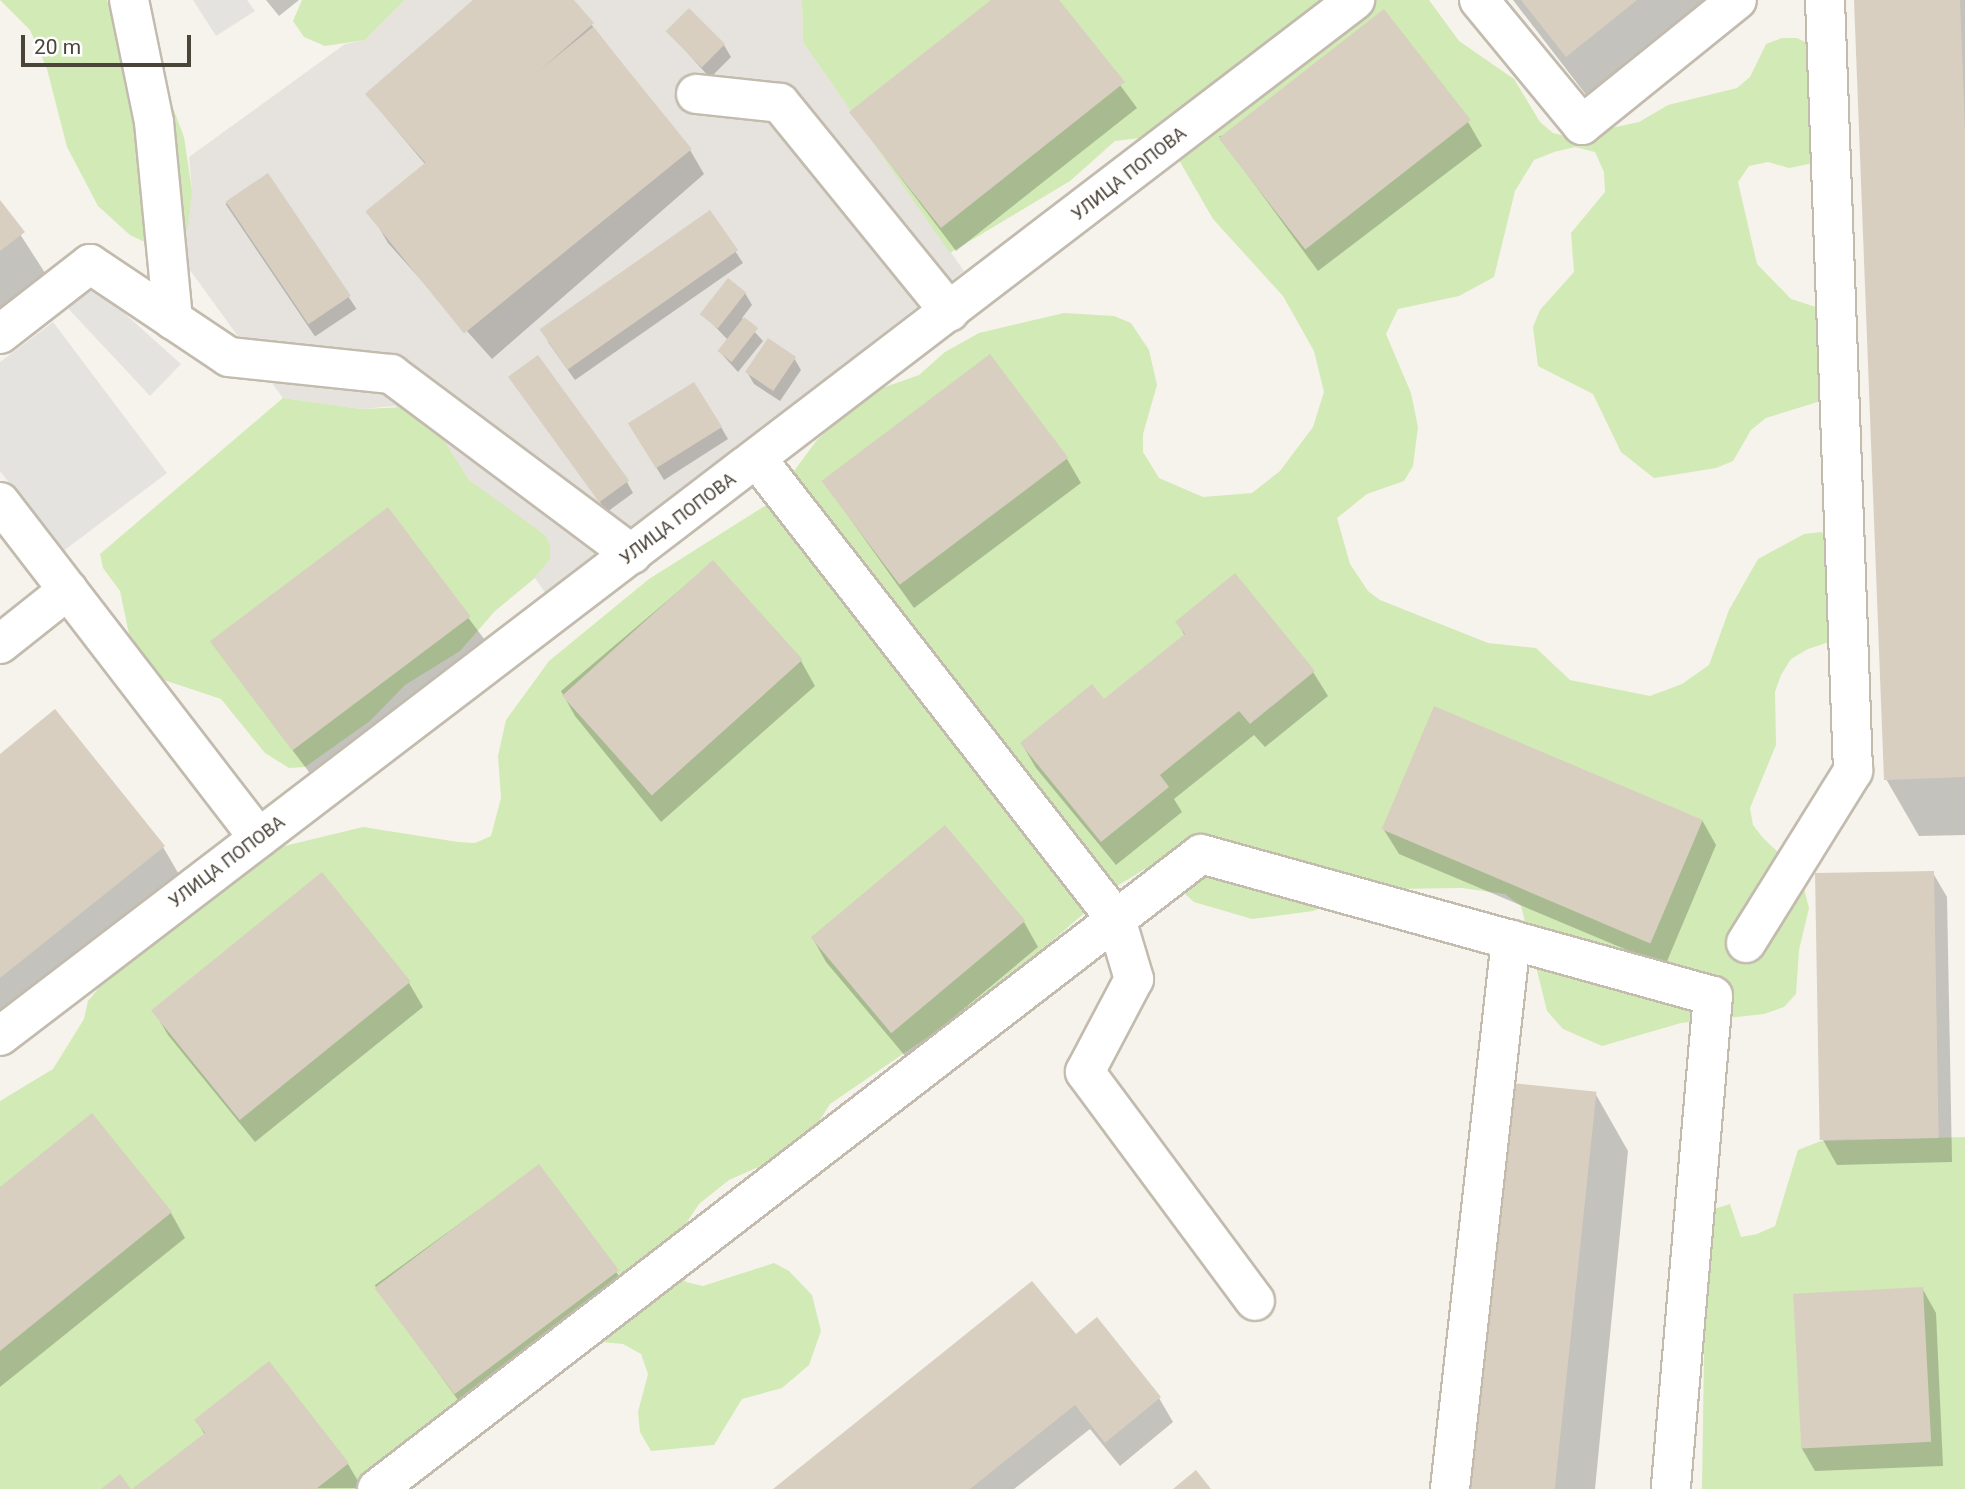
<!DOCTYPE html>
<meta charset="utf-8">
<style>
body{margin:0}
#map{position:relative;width:1965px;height:1489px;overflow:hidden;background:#f6f3ec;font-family:Roboto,sans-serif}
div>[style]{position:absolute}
.industrial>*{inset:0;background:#e6e2dd}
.green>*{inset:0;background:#d2eab5}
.parking>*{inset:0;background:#e5e3e0}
.shadow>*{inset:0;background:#0003;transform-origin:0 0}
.building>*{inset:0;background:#d8cfc1;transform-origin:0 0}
.roads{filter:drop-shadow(2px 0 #c2bbae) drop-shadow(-2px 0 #c2bbae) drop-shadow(0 2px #c2bbae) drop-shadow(0 -2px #c2bbae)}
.minor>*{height:38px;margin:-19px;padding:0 19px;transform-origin:19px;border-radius:19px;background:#fff}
span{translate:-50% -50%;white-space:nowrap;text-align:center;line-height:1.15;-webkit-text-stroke:7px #fff;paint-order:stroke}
.street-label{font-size:18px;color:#4b4439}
.scale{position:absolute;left:21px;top:35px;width:170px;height:32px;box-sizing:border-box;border:4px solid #4b4439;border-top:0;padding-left:9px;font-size:21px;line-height:24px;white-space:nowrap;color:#4b4439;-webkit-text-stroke:5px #fff;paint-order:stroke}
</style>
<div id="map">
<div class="industrial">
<i style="clip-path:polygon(405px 0,802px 0,803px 42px,964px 271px,546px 594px,535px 578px,550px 559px,545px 535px,486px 496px,461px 472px,452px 453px,395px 406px,361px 409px,283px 398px,171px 244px,192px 190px,189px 157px,345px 44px,365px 40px)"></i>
</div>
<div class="green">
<i style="clip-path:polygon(0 0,107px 0,123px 51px,173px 108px,184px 137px,192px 190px,188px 227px,171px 244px,151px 245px,130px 235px,98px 206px,67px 147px,47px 69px,30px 30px)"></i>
<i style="clip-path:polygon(302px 0,405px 0,365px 40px,325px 46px,304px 37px,293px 21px)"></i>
<i style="clip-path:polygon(802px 0,1429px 0,1459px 41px,1514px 79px,1540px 122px,1553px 133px,1569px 137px,1639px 122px,1668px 105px,1737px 88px,1750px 77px,1766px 44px,1782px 38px,1797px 38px,1811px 45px,1824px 154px,1809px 164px,1789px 168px,1768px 162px,1749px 166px,1738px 182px,1757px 264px,1791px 299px,1822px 309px,1824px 400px,1766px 418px,1751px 430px,1733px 461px,1716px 468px,1654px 478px,1621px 452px,1593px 394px,1538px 366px,1533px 327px,1540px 310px,1574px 272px,1571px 233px,1605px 192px,1604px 172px,1595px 152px,1575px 147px,1554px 152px,1534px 160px,1515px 191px,1494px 277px,1459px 296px,1398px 309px,1386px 334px,1411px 393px,1418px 427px,1413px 466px,1404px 481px,1367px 494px,1337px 518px,1350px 564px,1368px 591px,1380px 600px,1488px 643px,1536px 648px,1570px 680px,1650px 696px,1682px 684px,1709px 665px,1729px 610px,1758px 559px,1804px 534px,1821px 532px,1836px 545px,1847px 636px,1808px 649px,1791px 659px,1781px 675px,1775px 692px,1776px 745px,1750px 808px,1753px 825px,1763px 838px,1800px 873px,1809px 908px,1799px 950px,1796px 994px,1784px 1007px,1764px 1014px,1681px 1023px,1602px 1046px,1563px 1029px,1547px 1011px,1521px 906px,1505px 894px,1462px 888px,1392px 889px,1348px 896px,1313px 911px,1252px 919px,1194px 902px,1164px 875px,1145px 869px,1112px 889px,992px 993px,830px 1104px,803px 1147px,729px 1180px,699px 1204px,677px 1237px,675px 1271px,686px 1282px,703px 1286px,774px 1263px,789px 1271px,812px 1295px,821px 1331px,809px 1365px,782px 1388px,742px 1399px,714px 1445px,651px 1451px,640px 1432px,638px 1412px,648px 1374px,641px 1354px,623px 1344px,602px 1342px,582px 1344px,377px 1489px,0 1489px,0 1101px,53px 1069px,84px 1019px,88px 1001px,121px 961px,264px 851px,363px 827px,458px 842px,475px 843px,491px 836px,501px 798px,498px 756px,506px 720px,549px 661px,649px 579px,771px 502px,817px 440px,868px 393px,919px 375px,945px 352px,979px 333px,1064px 313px,1114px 316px,1131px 323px,1149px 350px,1157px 385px,1143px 434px,1143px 452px,1159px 478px,1203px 497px,1252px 493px,1280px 471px,1313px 427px,1324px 392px,1314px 351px,1283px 296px,1213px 219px,1172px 148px,1156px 136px,1115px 141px,1070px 181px,950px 253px,803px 42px)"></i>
<i style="clip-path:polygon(283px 398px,361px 409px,407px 407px,439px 433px,469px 480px,545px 535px,550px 545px,550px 559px,535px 578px,495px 611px,460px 651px,405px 685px,370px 721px,305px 767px,289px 768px,265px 753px,221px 699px,146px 674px,132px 648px,120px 591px,103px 568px,100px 554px)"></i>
<i style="clip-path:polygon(1965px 1137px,1965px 1489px,1702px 1489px,1705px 1290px,1714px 1209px,1730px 1204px,1741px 1237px,1757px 1234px,1775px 1226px,1798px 1150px,1821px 1141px)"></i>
</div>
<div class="parking">
<i style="clip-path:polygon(193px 0,247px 0,255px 11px,216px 36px)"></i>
<i style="clip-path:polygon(85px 278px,181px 364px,150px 396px,64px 304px)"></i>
<i style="clip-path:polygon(53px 322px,167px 473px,62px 552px,0 471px,0 362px)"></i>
</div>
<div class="shadow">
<i style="clip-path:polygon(266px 0,299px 0,279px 16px)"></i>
<i style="clip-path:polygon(476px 0,572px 0,690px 150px,704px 174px,492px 359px,388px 243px,374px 219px,430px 170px,367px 95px)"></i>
<i style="clip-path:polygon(994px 0,1057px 0,1137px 108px,956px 251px,851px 112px)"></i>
<i style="clip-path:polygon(1513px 0,1742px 0,1600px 113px)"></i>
<i style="clip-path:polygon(1856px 0,1965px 0,1965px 835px,1919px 836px,1886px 779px)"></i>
<i style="clip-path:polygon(668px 31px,724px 45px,731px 57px,710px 78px)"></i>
<i style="clip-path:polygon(1468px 122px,1482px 146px,1318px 271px,1219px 136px)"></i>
<i style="left:267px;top:176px;width:160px;height:50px;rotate:56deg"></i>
<i style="clip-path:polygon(0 203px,56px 290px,0 334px)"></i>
<i style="clip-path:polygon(710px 213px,743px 263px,575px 380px,548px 342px)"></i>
<i style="clip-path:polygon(745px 293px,752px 305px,742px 318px,763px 341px,738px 372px,719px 351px,728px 340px,703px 314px)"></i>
<i style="clip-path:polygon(794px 358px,801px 370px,780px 401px,754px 384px,747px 372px)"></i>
<i style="clip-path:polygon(518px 389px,627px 482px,633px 493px,607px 512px)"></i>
<i style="clip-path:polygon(721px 427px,728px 439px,664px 480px,637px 436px)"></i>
<i style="clip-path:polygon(1067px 459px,1081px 483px,914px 608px,823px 481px)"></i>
<i style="left:387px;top:510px;width:163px;height:220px;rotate:53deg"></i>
<i style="clip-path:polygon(713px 562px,801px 661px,815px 686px,661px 822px,575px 716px,561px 691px)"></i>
<i style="clip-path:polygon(1177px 622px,1313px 672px,1328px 696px,1265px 747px,1254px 735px,1174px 799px,1182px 812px,1116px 865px,1036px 768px,1022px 744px,1104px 702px,1185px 636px)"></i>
<i style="clip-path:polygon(55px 712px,163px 847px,184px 883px,0 1029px,0 756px)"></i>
<i style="clip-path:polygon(1702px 820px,1716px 845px,1665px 966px,1399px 854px,1384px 830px)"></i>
<i style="clip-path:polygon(944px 827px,1024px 922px,1038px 947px,906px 1057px,826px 962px,812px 937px)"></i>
<i style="clip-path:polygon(1933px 873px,1947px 897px,1952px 1162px,1837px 1165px,1823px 1140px)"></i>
<i style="clip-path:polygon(322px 875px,409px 983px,423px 1007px,255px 1142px,168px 1035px,154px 1011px)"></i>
<i style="clip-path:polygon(1595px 1093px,1628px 1151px,1595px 1489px,1464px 1489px)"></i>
<i style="clip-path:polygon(92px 1115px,171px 1213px,185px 1238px,0 1387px,0 1189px)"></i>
<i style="left:539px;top:1166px;width:159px;height:203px;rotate:54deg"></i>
<i style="clip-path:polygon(1922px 1288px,1936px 1313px,1943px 1466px,1815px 1471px,1801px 1447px)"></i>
<i style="clip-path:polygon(1075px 1337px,1159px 1398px,1173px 1422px,1120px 1466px,1090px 1429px,1014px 1489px,776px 1489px)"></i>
<i style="clip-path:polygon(196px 1420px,348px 1464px,362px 1488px,135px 1489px,205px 1435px)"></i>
</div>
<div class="building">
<i style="clip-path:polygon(473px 0,574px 0,594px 23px,429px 167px,365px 94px)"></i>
<i style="clip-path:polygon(991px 0,1059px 0,1125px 82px,941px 228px,849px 112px)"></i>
<i style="clip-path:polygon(1521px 0,1637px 0,1566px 57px)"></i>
<i style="clip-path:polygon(1854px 0,1960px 0,1965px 130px,1965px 777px,1884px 780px)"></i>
<i style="left:689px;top:8px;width:51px;height:33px;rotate:45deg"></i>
<i style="left:1384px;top:9px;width:141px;height:210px;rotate:52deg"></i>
<i style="left:593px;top:27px;width:157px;height:293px;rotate:51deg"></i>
<i style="left:268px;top:173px;width:148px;height:51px;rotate:56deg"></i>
<i style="clip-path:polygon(0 200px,25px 232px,0 251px)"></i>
<i style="left:710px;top:210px;width:49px;height:208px;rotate:55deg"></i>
<i style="left:728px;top:278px;width:23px;height:46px;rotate:38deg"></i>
<i style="left:744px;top:317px;width:18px;height:43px;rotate:38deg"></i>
<i style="left:768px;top:338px;width:34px;height:41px;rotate:34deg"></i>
<i style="left:990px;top:354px;width:130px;height:211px;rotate:53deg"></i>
<i style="left:538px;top:355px;width:155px;height:37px;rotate:54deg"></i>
<i style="left:694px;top:382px;width:53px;height:78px;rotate:58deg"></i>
<i style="left:388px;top:507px;width:137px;height:223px;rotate:53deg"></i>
<i style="left:713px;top:560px;width:134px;height:203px;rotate:48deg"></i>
<i style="clip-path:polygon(1235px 573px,1315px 671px,1250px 724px,1239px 711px,1160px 775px,1169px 787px,1101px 842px,1020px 743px,1092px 684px,1104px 699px,1185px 634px,1175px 622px)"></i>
<i style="left:1434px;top:706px;width:292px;height:134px;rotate:23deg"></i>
<i style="clip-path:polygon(55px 709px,165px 846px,0 978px,0 754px)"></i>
<i style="left:945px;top:825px;width:125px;height:175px;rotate:50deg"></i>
<i style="left:1934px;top:871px;width:267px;height:119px;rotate:89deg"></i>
<i style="left:322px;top:872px;width:141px;height:220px;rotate:51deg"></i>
<i style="left:1503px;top:1082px;width:94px;height:409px;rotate:6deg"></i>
<i style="clip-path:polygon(92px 1113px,172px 1212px,0 1351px,0 1187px)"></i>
<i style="left:539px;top:1164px;width:133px;height:206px;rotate:53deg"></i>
<i style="clip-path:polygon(1032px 1281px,1076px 1334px,1097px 1317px,1161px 1397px,1105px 1443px,1075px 1405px,970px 1489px,773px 1489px)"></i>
<i style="left:1923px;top:1287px;width:155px;height:130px;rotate:87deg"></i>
<i style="clip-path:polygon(269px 1361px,349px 1463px,316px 1489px,132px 1489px,205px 1433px,194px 1420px)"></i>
<i style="clip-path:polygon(1196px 1470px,1211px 1489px,1173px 1489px)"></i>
<i style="clip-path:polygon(120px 1474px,131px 1489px,101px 1489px)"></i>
</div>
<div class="roads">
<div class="minor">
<i style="left:129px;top:0;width:125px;rotate:78.4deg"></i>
<i style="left:154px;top:122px;width:199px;rotate:84.5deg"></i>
<i style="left:1479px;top:0;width:162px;rotate:50.5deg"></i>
<i style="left:1582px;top:125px;width:199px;rotate:-38.9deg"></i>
<i style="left:696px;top:94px;width:84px;rotate:6.1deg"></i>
<i style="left:780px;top:103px;width:269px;rotate:50.9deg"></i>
<i style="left:0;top:334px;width:114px;rotate:-37.9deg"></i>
<i style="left:90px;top:264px;width:167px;rotate:33.8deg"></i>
<i style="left:229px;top:357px;width:163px;rotate:6deg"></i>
<i style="left:391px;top:374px;width:301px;rotate:36.8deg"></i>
<i style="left:757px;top:459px;width:584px;rotate:52.03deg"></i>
<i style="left:1116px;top:919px;width:63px;rotate:73.3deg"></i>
<i style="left:1134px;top:979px;width:105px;rotate:117.8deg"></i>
<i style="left:1085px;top:1072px;width:285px;rotate:53.4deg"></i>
<i style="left:0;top:502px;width:424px;rotate:52.4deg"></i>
<i style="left:0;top:644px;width:87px;rotate:-38.5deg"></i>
<i style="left:1746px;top:943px;width:203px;rotate:-58.1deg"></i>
<i style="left:1853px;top:771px;width:772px;rotate:-92.08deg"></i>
<i style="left:0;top:1036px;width:1706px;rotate:-37.4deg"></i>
<i style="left:377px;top:1489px;width:1040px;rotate:-37.62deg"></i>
<i style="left:1201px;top:854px;width:531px;rotate:15.5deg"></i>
<i style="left:1713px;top:996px;width:495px;rotate:94.9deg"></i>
<i style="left:1450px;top:1489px;width:553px;rotate:-83.67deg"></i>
</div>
</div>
<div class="street-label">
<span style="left:1129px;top:174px;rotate:-38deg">УЛИЦА ПОПОВА</span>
<span style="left:678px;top:519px;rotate:-37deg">УЛИЦА ПОПОВА</span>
<span style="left:227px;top:862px;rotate:-37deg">УЛИЦА ПОПОВА</span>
</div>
<div class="scale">20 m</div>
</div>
